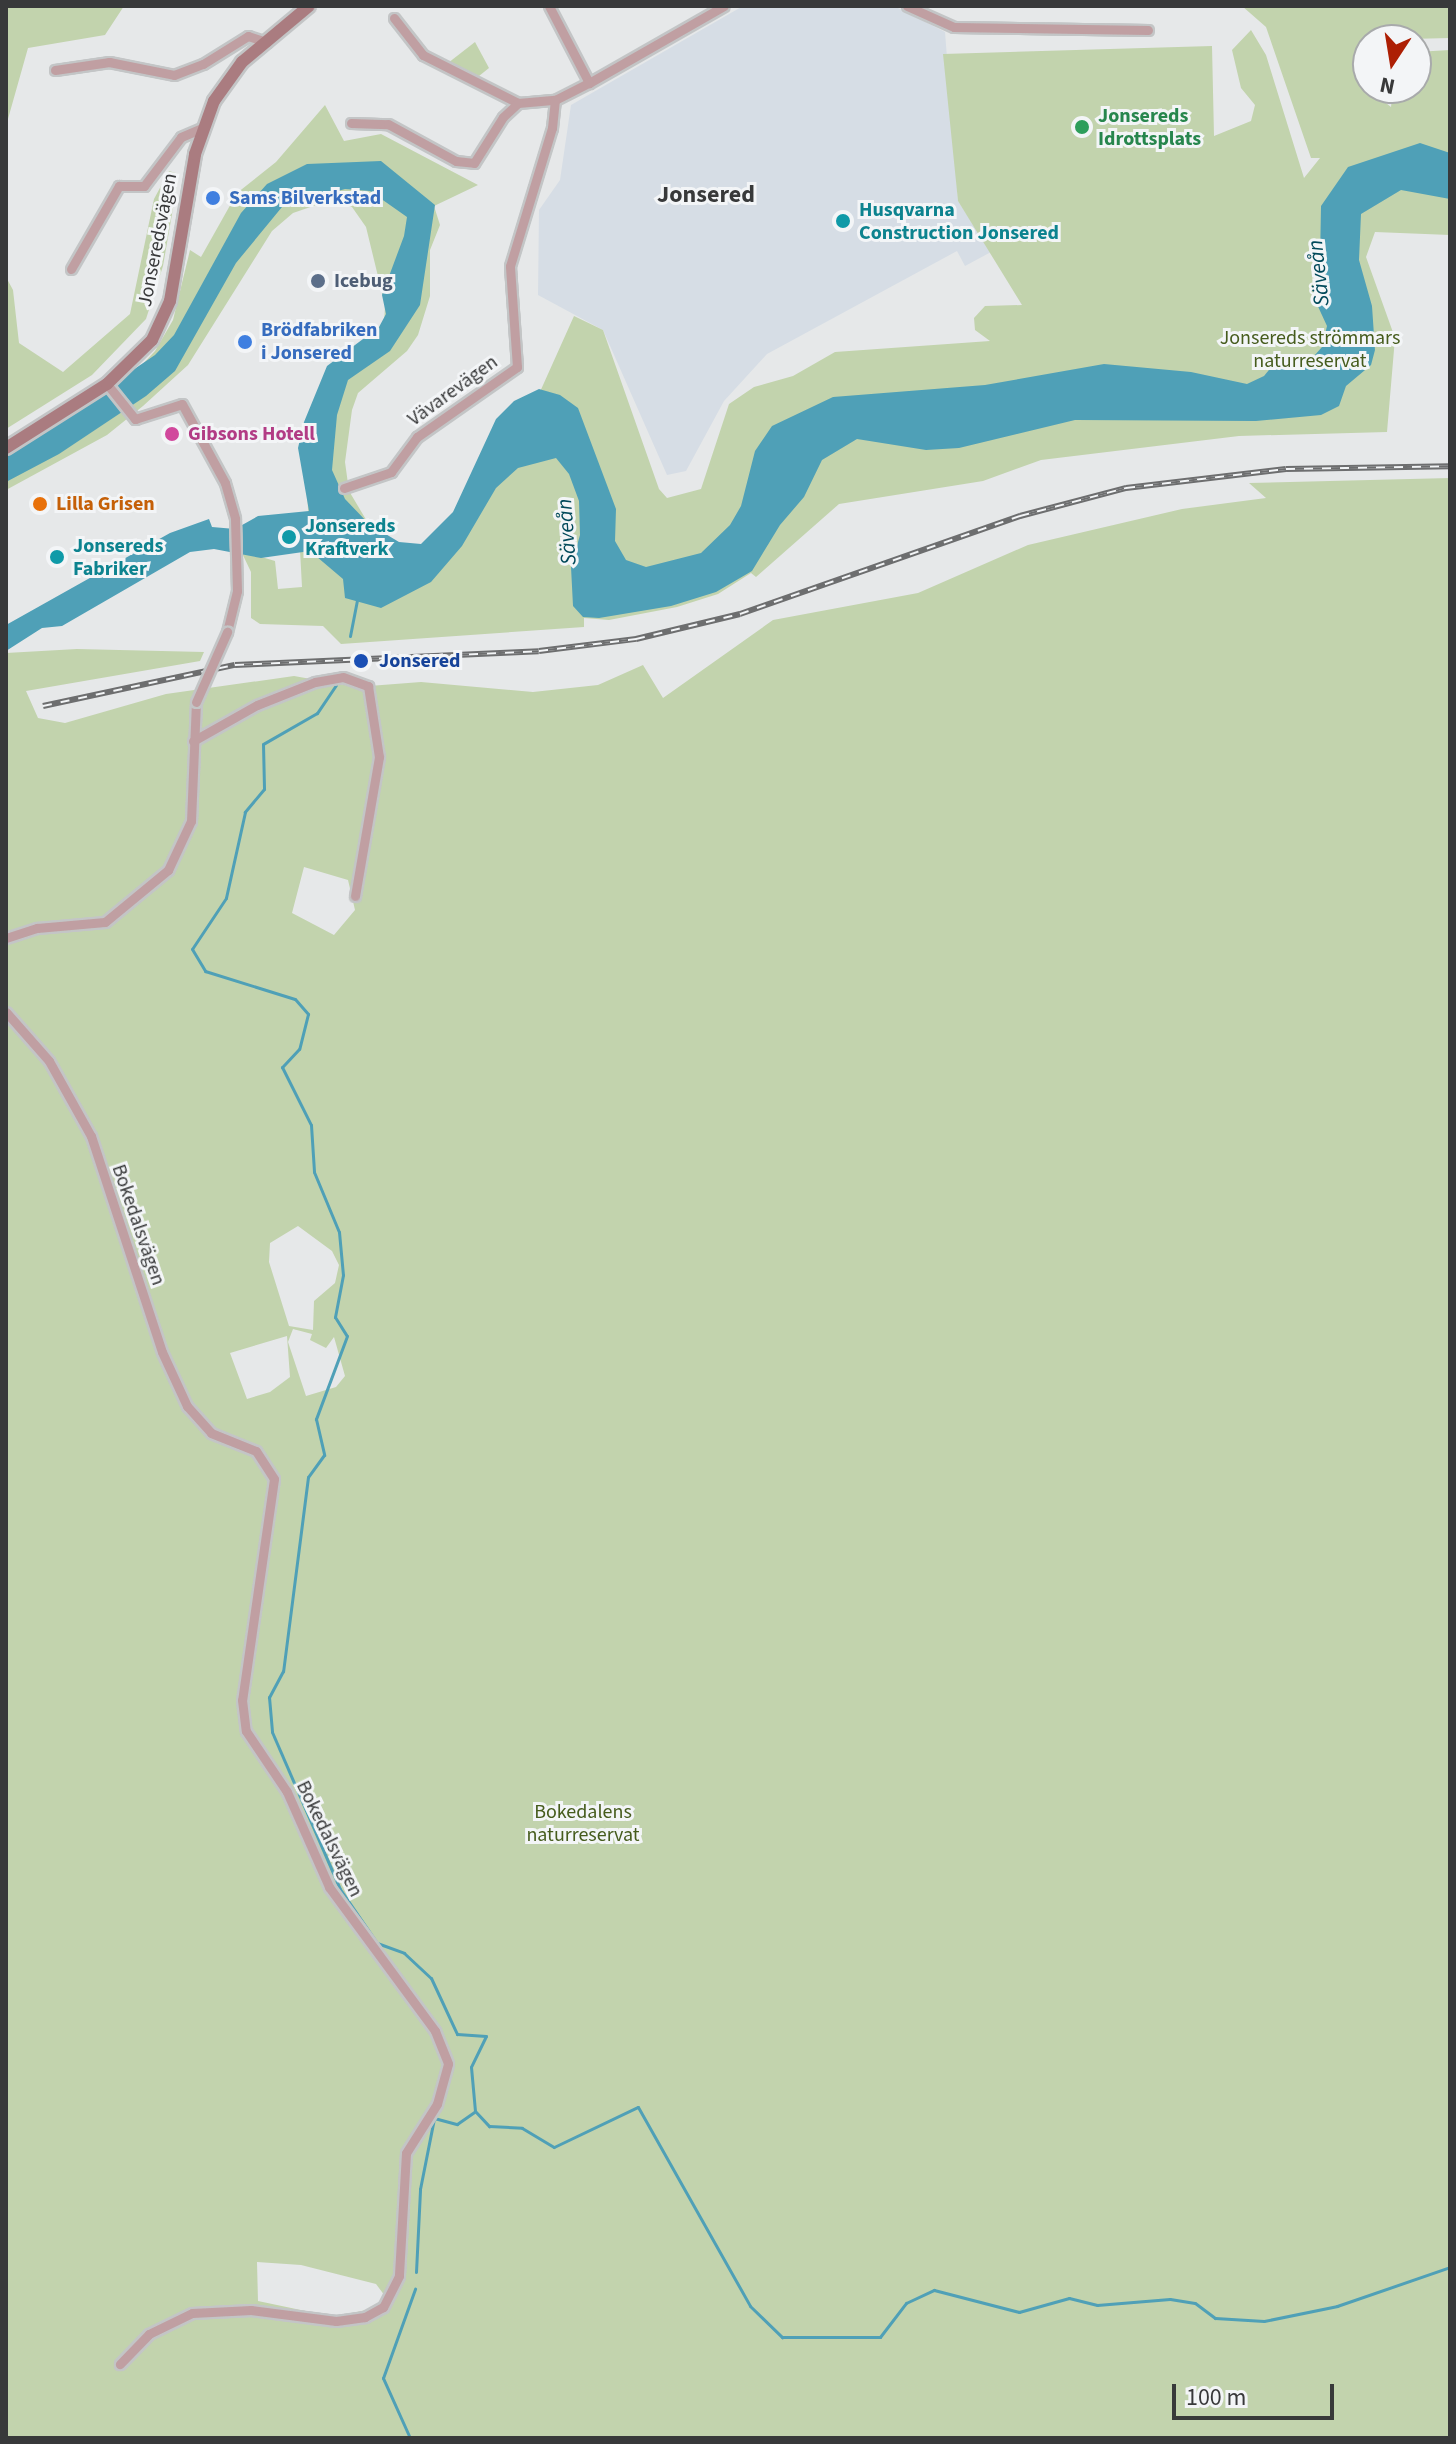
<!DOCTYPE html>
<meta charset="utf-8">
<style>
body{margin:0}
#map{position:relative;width:1456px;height:2444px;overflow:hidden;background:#e6e8e9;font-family:"Source Sans 3",sans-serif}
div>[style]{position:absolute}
.built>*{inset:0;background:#d6dde5}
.green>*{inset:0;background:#c2d3ad}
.water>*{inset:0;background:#4fa0b7}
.stream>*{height:3px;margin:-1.5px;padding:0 1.5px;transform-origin:1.5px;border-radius:1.5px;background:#4fa0b7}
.roads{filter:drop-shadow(2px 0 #c3c5c6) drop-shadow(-2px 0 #c3c5c6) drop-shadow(0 2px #c3c5c6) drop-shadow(0 -2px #c3c5c6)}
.street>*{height:9px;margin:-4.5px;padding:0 4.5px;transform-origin:4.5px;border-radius:4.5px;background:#c09fa2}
.secondary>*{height:12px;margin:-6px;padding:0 6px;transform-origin:6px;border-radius:6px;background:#aa7c80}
.rail>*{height:6px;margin-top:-3px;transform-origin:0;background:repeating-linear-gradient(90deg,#f3f5f7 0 9px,#6d6e6f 0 18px);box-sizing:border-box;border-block:2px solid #6d6e6f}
.bridges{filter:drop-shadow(2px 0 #c3c5c6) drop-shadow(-2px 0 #c3c5c6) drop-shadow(0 2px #c3c5c6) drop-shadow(0 -2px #c3c5c6)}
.street-bridge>*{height:9px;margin:-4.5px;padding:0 4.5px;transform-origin:4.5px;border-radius:4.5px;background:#c09fa2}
.dots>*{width:22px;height:22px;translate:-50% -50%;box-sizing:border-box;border:4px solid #f3f5f7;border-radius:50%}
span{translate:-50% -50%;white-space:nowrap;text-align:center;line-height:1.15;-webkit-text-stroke:6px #f3f5f7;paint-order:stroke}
.leisure-label{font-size:20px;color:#27864d;font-weight:700}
.left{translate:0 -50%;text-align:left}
.shop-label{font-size:20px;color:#366cbe;font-weight:700}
.culture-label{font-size:20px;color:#0d838f;font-weight:700}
.street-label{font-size:20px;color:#38393a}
.service-label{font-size:20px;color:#4e5e75;font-weight:700}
.park-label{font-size:20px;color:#465c1d}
.hotel-label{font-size:20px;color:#b23c85;font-weight:700}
.food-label{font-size:20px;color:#c56008;font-weight:700}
.transit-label{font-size:20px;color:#164399;font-weight:700}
.water-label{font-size:22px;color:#00495a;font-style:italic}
.quarter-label{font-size:24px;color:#38393a;font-weight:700}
.frame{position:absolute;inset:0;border:8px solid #38393a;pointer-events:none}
.north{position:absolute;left:1352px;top:24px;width:80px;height:80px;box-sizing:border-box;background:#f3f5f7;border:2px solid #a8aaab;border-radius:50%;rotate:192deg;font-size:22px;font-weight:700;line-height:32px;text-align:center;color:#38393a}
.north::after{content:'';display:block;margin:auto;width:28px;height:36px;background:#ad1f04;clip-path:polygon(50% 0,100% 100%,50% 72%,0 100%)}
.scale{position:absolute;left:1172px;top:2384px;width:162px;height:36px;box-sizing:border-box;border:4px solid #38393a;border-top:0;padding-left:10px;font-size:24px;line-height:28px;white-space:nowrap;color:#38393a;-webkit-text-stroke:6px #f3f5f7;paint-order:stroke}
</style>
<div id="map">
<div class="built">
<i style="clip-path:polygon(743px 6px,894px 6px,945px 32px,958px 201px,991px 252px,965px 266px,957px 251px,767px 354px,724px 401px,686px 471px,667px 475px,603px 330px,538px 295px,539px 210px,560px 180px,571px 105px)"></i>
</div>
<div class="green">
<i style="clip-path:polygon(6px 6px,124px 6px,105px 35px,28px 48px,6px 126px)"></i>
<i style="clip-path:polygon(1242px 6px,1450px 6px,1450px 38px,1368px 40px,1368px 88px,1382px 88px,1382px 100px,1391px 107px,1393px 88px,1416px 88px,1416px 52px,1450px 50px,1450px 235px,1375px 232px,1366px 257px,1395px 338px,1387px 432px,1239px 436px,1041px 460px,983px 481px,839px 504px,756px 577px,751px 573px,718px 594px,677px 607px,609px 620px,584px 618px,584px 627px,341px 644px,323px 626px,260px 624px,251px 618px,251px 572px,241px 551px,275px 561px,278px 589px,302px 587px,300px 550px,309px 528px,304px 433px,384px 325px,385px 305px,366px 227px,352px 207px,325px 202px,293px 213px,272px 231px,188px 365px,143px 406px,107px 435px,6px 490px,6px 455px,128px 380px,155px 351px,173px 320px,190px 250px,201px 257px,237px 193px,276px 162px,325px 105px,344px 141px,381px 134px,478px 185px,434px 206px,440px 225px,430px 250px,430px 296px,418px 335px,407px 351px,358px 393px,352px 410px,345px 462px,349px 491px,371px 528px,398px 549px,436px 548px,539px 394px,574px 316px,603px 330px,659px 489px,667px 498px,701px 489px,729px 404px,754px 387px,793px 376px,835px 352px,990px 341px,975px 330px,974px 318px,985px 306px,1022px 305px,958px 201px,943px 54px,1212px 46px,1214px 136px,1251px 121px,1255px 105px,1241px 88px,1232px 50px,1251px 30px,1266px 55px,1304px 178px,1320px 158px,1311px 158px,1266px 27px)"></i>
<i style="clip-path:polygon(475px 42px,489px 68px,479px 76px,448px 63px)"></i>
<i style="clip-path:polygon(169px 171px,179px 174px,163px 266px,146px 319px,92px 375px,6px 429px,6px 277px,13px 290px,19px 343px,63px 372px,130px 314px,154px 199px)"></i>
<i style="clip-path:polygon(evenodd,1450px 478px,1450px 2438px,6px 2438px,6px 653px,77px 649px,204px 652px,200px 661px,26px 691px,38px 718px,65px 723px,166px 694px,294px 676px,356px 687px,421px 682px,533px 692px,598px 685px,643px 665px,663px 698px,773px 620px,918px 593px,1028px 545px,1182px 509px,1266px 498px,1249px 483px,1450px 478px,304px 867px,348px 880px,355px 910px,334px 935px,292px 913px,304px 867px,1450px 478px,298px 1226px,332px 1251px,339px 1265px,335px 1283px,314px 1301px,313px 1330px,289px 1326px,269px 1262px,270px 1243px,298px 1226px,1450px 478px,293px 1329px,312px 1334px,310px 1340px,326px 1348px,334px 1337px,345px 1376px,336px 1387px,306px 1396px,288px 1342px,293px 1329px,1450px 478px,287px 1336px,290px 1377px,270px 1392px,247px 1399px,230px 1353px,287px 1336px,1450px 478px,257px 2262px,301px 2265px,376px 2284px,385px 2296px,375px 2308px,334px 2317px,258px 2301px,257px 2262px)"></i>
</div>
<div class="water">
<i style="clip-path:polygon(1420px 143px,1450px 153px,1450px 199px,1401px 190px,1361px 214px,1359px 260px,1372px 306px,1375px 350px,1371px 365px,1346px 386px,1339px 406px,1321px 415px,1256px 421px,1075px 420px,959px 448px,926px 450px,857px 439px,822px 460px,804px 497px,780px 525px,752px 571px,716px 592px,671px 606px,599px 618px,583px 617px,573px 606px,571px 567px,580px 535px,579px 501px,569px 474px,556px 458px,518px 468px,496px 488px,462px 546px,431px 582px,381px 608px,345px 598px,343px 579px,310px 551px,261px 558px,214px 549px,190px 552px,62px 626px,42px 628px,6px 651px,6px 625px,170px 533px,209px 519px,212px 527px,235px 529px,258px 516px,309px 511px,298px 448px,304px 422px,327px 366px,379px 327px,386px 314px,382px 295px,404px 236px,407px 217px,370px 191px,345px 189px,282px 207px,236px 263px,175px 371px,146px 396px,59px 454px,6px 482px,6px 456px,155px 355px,174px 335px,241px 213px,267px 184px,307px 164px,381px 161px,435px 205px,420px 305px,390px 351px,348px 380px,337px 415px,332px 470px,345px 499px,369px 524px,399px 542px,421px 544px,453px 512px,496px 419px,514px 401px,539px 389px,560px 395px,578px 408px,616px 509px,615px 541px,626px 560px,646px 567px,701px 553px,730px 525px,741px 506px,755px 451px,772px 426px,833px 397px,985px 385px,1104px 364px,1191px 372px,1247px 384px,1264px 376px,1277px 360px,1314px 356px,1322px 347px,1327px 326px,1315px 300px,1327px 281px,1320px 262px,1321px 206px,1348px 167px)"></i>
</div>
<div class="stream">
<i style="left:350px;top:636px;width:36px;rotate:-79deg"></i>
<i style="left:336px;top:685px;width:34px;rotate:124deg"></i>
<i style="left:317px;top:713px;width:62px;rotate:150.1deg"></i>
<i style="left:263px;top:744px;width:45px;rotate:88.7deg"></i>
<i style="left:264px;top:789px;width:30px;rotate:130deg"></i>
<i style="left:245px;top:812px;width:88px;rotate:102.5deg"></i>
<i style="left:226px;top:898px;width:61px;rotate:123.7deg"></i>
<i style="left:192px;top:949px;width:26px;rotate:59deg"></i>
<i style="left:205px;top:971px;width:94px;rotate:17.3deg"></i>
<i style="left:295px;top:999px;width:20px;rotate:49deg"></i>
<i style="left:308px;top:1014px;width:36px;rotate:104deg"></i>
<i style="left:299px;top:1049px;width:25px;rotate:133deg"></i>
<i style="left:282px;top:1067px;width:65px;rotate:63.4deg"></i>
<i style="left:311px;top:1125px;width:47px;rotate:86.3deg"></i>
<i style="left:314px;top:1172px;width:65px;rotate:67.4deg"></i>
<i style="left:339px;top:1232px;width:43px;rotate:84.7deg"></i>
<i style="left:343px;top:1275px;width:43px;rotate:100.8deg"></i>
<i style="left:335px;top:1317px;width:22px;rotate:58deg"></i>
<i style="left:347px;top:1336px;width:89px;rotate:110.5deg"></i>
<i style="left:316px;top:1419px;width:37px;rotate:77deg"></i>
<i style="left:324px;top:1455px;width:27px;rotate:126deg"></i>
<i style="left:308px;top:1477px;width:196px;rotate:97.3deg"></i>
<i style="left:283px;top:1671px;width:30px;rotate:118deg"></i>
<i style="left:269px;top:1697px;width:35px;rotate:85deg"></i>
<i style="left:272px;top:1732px;width:171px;rotate:66.6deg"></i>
<i style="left:340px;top:1889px;width:65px;rotate:55.6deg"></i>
<i style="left:377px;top:1943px;width:29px;rotate:20deg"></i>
<i style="left:404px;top:1953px;width:37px;rotate:43deg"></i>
<i style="left:431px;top:1978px;width:62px;rotate:65.1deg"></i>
<i style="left:457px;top:2034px;width:29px;rotate:4deg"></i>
<i style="left:486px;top:2036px;width:34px;rotate:116deg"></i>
<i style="left:471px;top:2067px;width:44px;rotate:84.8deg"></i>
<i style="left:475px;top:2111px;width:21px;rotate:47deg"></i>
<i style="left:489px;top:2126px;width:33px;rotate:3deg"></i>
<i style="left:522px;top:2128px;width:37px;rotate:31deg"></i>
<i style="left:554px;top:2147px;width:93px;rotate:-25.5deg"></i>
<i style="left:638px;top:2107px;width:228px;rotate:60.6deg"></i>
<i style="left:750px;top:2306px;width:45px;rotate:44.1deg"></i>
<i style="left:782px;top:2337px;width:98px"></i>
<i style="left:880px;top:2337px;width:43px;rotate:-52.6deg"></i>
<i style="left:906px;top:2303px;width:31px;rotate:-25deg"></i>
<i style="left:934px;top:2290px;width:88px;rotate:14.5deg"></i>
<i style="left:1019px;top:2312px;width:52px;rotate:-15.6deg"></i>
<i style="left:1069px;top:2298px;width:29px;rotate:14deg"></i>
<i style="left:1097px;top:2305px;width:73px;rotate:-4.7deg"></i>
<i style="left:1170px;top:2299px;width:25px;rotate:9deg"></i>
<i style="left:1195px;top:2303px;width:25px;rotate:37deg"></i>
<i style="left:1215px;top:2318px;width:49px;rotate:3.5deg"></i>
<i style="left:1264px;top:2321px;width:75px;rotate:-11.6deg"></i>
<i style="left:1337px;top:2306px;width:120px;rotate:-19deg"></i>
<i style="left:416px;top:2272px;width:83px;rotate:-87.2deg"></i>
<i style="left:420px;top:2189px;width:72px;rotate:-78.8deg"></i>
<i style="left:434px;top:2118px;width:24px;rotate:15deg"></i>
<i style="left:457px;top:2124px;width:21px;rotate:-35deg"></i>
<i style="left:410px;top:2438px;width:66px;rotate:-114.2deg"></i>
<i style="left:383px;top:2378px;width:95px;rotate:-70.2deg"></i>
</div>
<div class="roads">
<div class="street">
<i style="left:549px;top:6px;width:87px;rotate:62.5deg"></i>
<i style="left:589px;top:83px;width:155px;rotate:-29.7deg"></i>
<i style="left:907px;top:6px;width:51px;rotate:24.1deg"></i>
<i style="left:954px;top:27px;width:194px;rotate:0.9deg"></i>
<i style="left:394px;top:18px;width:47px;rotate:51.9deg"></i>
<i style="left:423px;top:55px;width:106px;rotate:26.8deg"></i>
<i style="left:518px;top:103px;width:37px;rotate:-5deg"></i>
<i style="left:555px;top:100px;width:38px;rotate:-27deg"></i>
<i style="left:55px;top:70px;width:55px;rotate:-8.4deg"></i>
<i style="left:109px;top:62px;width:66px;rotate:11.3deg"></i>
<i style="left:174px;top:75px;width:31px;rotate:-21deg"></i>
<i style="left:203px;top:64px;width:53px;rotate:-31.9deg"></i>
<i style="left:248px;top:36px;width:20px;rotate:18deg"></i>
<i style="left:351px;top:123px;width:37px;rotate:2deg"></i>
<i style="left:388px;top:124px;width:77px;rotate:28.6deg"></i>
<i style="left:456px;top:161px;width:18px;rotate:6deg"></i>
<i style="left:474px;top:163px;width:54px;rotate:-57.8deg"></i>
<i style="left:503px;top:117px;width:21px;rotate:-43deg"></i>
<i style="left:71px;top:269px;width:96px;rotate:-60deg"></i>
<i style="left:119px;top:186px;width:25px"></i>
<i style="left:144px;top:186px;width:61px;rotate:-52.9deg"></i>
<i style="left:181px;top:137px;width:23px;rotate:-23deg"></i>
<i style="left:107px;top:384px;width:45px;rotate:51.3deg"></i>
<i style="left:135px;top:419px;width:49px;rotate:-17.7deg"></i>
<i style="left:182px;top:404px;width:90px;rotate:61.4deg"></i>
<i style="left:225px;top:483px;width:37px;rotate:74deg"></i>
<i style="left:235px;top:519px;width:72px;rotate:88.4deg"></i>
<i style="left:237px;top:591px;width:42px;rotate:103.7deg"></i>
<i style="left:344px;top:488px;width:50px;rotate:-18.8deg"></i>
<i style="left:391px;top:472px;width:44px;rotate:-53.4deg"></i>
<i style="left:417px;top:437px;width:122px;rotate:-35deg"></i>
<i style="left:517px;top:367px;width:101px;rotate:-94deg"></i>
<i style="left:510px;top:266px;width:144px;rotate:-73.1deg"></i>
<i style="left:552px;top:128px;width:28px;rotate:-84deg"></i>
<i style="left:193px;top:741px;width:73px;rotate:-29.4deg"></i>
<i style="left:257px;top:705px;width:62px;rotate:-21.6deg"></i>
<i style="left:315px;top:682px;width:28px;rotate:-10deg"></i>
<i style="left:343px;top:677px;width:27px;rotate:20deg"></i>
<i style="left:368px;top:686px;width:72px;rotate:81.2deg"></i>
<i style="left:379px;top:757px;width:141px;rotate:99.8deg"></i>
<i style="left:6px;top:938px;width:33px;rotate:-18deg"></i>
<i style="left:37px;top:928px;width:68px;rotate:-5deg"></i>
<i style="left:105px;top:922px;width:82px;rotate:-39.5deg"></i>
<i style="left:168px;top:870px;width:54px;rotate:-64.9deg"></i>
<i style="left:191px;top:821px;width:119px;rotate:-87.6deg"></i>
<i style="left:6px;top:1012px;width:65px;rotate:48.7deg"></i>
<i style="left:49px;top:1061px;width:86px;rotate:60.8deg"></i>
<i style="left:91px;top:1136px;width:227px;rotate:71.8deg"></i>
<i style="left:162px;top:1352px;width:60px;rotate:65.2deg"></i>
<i style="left:187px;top:1406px;width:36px;rotate:48deg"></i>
<i style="left:211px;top:1433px;width:48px;rotate:21.8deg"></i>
<i style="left:256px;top:1451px;width:33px;rotate:57deg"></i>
<i style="left:274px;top:1479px;width:223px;rotate:98.2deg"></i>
<i style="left:242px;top:1700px;width:31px;rotate:83deg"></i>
<i style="left:246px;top:1731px;width:73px;rotate:56.1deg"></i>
<i style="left:287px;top:1792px;width:104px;rotate:66.1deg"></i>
<i style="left:329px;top:1887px;width:179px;rotate:53.6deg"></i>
<i style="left:435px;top:2031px;width:35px;rotate:68deg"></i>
<i style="left:448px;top:2064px;width:41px;rotate:105.4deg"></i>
<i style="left:437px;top:2104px;width:58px;rotate:122.3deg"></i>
<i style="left:406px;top:2153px;width:123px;rotate:93.3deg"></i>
<i style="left:399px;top:2276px;width:35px;rotate:117deg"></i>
<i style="left:383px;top:2307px;width:21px;rotate:151deg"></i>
<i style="left:365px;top:2317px;width:29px;rotate:172deg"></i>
<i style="left:336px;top:2321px;width:86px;rotate:-172.6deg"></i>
<i style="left:251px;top:2310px;width:59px;rotate:177.1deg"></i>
<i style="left:192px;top:2313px;width:48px;rotate:154deg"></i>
<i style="left:149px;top:2334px;width:42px;rotate:134deg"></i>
</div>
<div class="secondary">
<i style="left:6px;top:448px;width:120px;rotate:-32.4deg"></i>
<i style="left:107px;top:384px;width:63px;rotate:-44.4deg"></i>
<i style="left:152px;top:340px;width:43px;rotate:-65.2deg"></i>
<i style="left:170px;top:301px;width:149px;rotate:-80.3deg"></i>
<i style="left:195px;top:154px;width:56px;rotate:-70.3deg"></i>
<i style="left:214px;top:101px;width:48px;rotate:-54.3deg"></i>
<i style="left:242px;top:62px;width:87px;rotate:-39.9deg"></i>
</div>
</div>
<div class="rail">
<i style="left:43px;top:706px;width:196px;rotate:-12.1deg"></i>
<i style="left:235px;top:665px;width:304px;rotate:-2.6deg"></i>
<i style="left:539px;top:651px;width:98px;rotate:-7.1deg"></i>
<i style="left:636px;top:639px;width:107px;rotate:-13.5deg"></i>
<i style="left:740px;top:614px;width:297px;rotate:-19.3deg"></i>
<i style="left:1020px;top:516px;width:110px;rotate:-14.8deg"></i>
<i style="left:1126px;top:488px;width:161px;rotate:-6.8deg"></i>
<i style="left:1286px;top:469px;width:164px;rotate:-1deg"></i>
</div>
<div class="bridges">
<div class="street-bridge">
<i style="left:196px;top:702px;width:77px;rotate:-66.1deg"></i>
</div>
</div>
<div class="dots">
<i style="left:1082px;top:127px;background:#2e9e5b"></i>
<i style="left:213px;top:198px;background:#3f7fe0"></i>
<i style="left:843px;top:221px;background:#0f9aa8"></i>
<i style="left:318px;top:281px;background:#5c6f8a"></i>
<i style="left:245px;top:342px;background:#3f7fe0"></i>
<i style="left:172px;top:434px;background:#d1479c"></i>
<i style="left:40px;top:504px;background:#e8710a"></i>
<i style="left:289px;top:537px;background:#0f9aa8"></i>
<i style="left:57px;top:557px;background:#0f9aa8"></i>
<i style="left:361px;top:661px;background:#1a4fb4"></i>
</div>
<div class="leisure-label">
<span class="left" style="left:1098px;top:128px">Jonsereds<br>Idrottsplats</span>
</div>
<div class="shop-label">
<span class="left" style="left:229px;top:198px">Sams Bilverkstad</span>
<span class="left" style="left:261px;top:342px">Brödfabriken<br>i Jonsered</span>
</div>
<div class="culture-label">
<span class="left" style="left:859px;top:222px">Husqvarna<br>Construction Jonsered</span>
<span class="left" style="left:305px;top:538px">Jonsereds<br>Kraftverk</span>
<span class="left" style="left:73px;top:558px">Jonsereds<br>Fabriker</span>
</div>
<div class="street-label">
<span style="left:158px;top:240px;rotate:-79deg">Jonseredsvägen</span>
<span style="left:453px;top:391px;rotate:-36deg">Vävarevägen</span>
<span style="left:138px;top:1225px;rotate:71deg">Bokedalsvägen</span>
<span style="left:329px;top:1839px;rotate:64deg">Bokedalsvägen</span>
</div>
<div class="service-label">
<span class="left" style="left:334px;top:281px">Icebug</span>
</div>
<div class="park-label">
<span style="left:1310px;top:350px">Jonsereds strömmars<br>naturreservat</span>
<span style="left:583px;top:1824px">Bokedalens<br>naturreservat</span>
</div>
<div class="hotel-label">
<span class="left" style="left:188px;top:434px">Gibsons Hotell</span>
</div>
<div class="food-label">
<span class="left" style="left:56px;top:504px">Lilla Grisen</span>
</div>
<div class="transit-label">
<span class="left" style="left:379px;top:661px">Jonsered</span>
</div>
<div class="water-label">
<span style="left:1319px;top:273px;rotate:-96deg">Säveån</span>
<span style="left:567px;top:532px;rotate:-94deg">Säveån</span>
</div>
<div class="quarter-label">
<span style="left:706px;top:195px">Jonsered</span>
</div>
<div class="frame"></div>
<div class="north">N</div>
<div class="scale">100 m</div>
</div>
